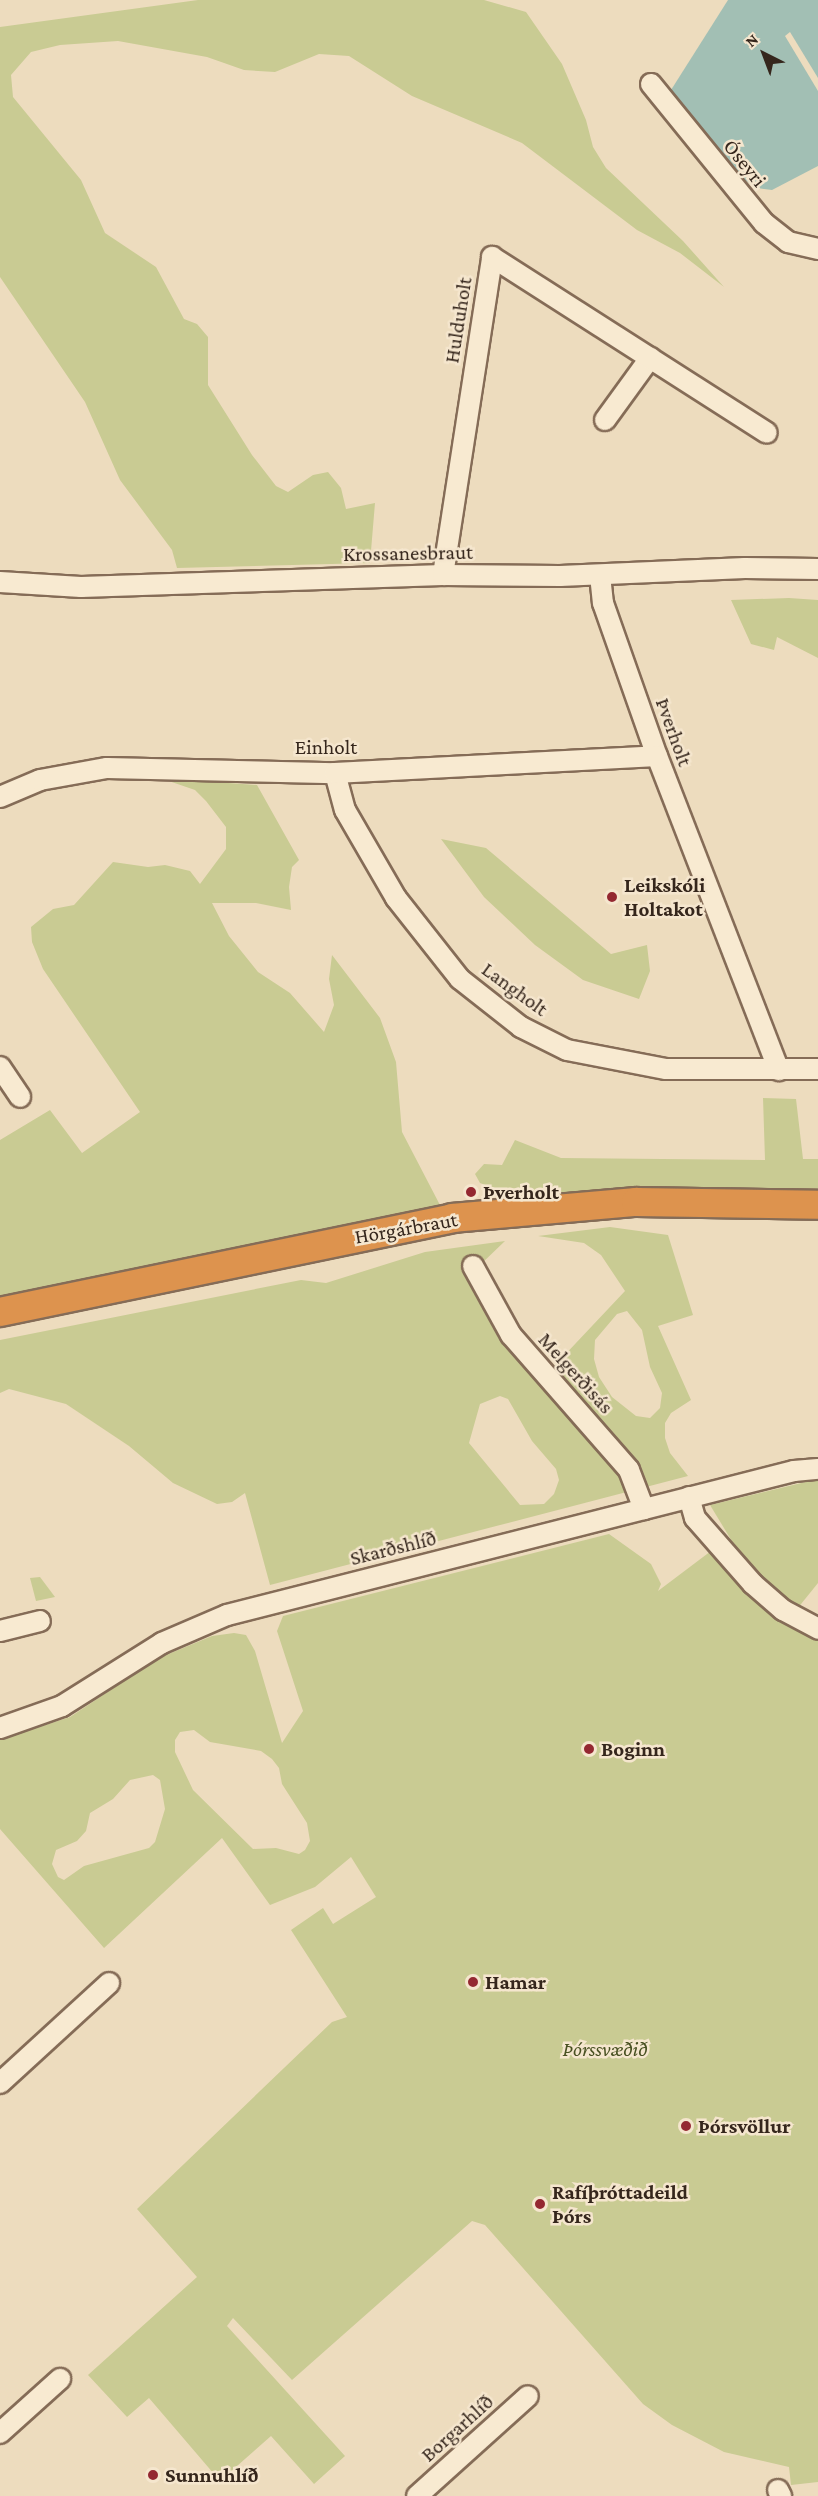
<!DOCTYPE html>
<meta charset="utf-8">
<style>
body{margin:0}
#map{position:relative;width:818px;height:2496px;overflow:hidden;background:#eddcbe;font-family:"Crimson Pro",serif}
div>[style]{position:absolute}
.green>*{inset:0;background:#c9cb93}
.water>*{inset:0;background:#a2bfb4}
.pier>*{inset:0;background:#eddcbe}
.roads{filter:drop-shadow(2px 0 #856c57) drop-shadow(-2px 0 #856c57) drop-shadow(0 2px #856c57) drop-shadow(0 -2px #856c57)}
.minor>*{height:20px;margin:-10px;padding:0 10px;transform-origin:10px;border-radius:10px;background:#f8ead1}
.highway>*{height:28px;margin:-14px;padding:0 14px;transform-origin:14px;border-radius:14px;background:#dd934e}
.dots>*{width:16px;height:16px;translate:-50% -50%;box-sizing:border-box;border:3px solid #f5e6ce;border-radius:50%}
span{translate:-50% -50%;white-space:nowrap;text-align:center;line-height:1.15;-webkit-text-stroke:5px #f5e6ce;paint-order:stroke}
.street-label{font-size:21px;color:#35261c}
.poi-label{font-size:21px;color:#35261c;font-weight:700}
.left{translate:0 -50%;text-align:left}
.park-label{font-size:21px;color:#495122;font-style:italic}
.north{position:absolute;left:734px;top:24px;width:60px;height:60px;-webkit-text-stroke:4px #f5e6ce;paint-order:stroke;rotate:318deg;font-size:16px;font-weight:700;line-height:24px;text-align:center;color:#35261c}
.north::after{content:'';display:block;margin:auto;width:21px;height:27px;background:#35261c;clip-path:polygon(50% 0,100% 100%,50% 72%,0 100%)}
</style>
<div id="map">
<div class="green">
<i style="clip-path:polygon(198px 0,484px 0,526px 12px,562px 64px,586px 120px,593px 147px,606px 168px,683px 241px,724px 287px,680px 253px,637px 230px,522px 143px,412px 96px,349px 56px,319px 54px,275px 72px,244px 70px,207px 57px,118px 41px,60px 45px,31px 52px,11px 75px,13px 97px,81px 180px,105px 233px,156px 267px,184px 319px,197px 324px,208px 337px,208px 385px,252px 455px,276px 486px,288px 492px,313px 475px,328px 472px,341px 488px,346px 509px,375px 503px,370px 563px,177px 568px,172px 550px,120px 480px,85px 402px,0 277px,0 27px)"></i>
<i style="clip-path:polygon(789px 598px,818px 600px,818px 658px,777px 637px,774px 650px,751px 644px,731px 600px)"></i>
<i style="clip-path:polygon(160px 778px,257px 785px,299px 860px,292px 867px,289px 887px,291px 910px,256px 903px,212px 903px,229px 936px,258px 972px,290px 993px,324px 1032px,334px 1005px,329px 979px,332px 955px,380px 1018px,396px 1062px,402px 1132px,441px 1207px,0 1296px,0 1140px,50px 1110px,82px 1153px,140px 1112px,43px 969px,32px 942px,31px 927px,53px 909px,74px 905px,113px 862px,148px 867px,165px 865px,190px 871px,200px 884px,226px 849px,226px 827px,206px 801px,195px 790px)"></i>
<i style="clip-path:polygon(441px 839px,486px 848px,611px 954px,647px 945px,650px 971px,639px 999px,583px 980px,535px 945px,484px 897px)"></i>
<i style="clip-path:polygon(763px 1098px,796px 1099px,803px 1159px,818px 1159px,818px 1198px,512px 1195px,480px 1183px,475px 1174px,484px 1164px,502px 1165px,515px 1140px,561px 1158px,765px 1160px)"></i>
<i style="clip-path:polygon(evenodd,610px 1227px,668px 1235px,693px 1315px,658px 1326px,691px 1400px,671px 1413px,665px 1423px,665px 1438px,670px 1453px,688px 1476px,270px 1585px,245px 1493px,232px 1502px,217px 1504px,173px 1483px,129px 1446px,66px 1404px,9px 1389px,0 1393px,0 1340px,301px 1280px,326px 1283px,425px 1252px,505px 1241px,479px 1266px,543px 1378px,625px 1291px,601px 1255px,584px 1243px,538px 1236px,610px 1227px,627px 1311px,642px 1330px,650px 1367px,662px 1393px,660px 1408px,650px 1418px,636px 1416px,612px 1397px,599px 1377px,594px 1359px,595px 1340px,617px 1314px,627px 1311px,610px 1227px,500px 1396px,508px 1399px,532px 1441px,556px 1469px,559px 1480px,554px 1494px,544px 1504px,520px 1505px,469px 1443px,480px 1404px,500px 1396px)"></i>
<i style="clip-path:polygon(818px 1479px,818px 1583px,797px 1609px,769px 1592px,744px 1561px,710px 1505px)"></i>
<i style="clip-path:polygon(evenodd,609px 1534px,651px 1564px,661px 1584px,658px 1591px,715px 1548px,818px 1637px,818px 2482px,791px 2485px,789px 2467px,724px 2452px,672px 2425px,643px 2404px,485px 2225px,472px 2221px,292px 2380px,233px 2318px,227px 2326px,345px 2456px,314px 2484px,271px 2436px,220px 2481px,149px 2398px,127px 2417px,88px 2375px,197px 2277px,137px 2209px,332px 2022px,347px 2017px,291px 1930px,323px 1908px,333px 1924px,376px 1897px,351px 1857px,315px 1887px,270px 1905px,222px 1838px,104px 1948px,0 1829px,0 1740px,70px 1717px,159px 1658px,212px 1636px,234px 1633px,246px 1635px,255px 1651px,282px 1743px,303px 1711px,277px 1631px,283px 1616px,609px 1534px,194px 1730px,210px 1742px,261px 1751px,272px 1759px,279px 1768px,282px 1784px,307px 1823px,310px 1841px,305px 1850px,299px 1854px,276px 1848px,253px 1849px,193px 1790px,175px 1752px,175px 1740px,180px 1732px,194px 1730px,609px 1534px,153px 1775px,160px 1780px,165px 1809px,155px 1842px,149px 1848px,84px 1866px,64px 1880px,58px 1877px,52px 1864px,56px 1850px,77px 1841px,86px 1831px,90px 1813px,113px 1799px,130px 1780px,153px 1775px)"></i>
<i style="clip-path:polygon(40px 1577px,55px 1597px,36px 1601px,30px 1578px)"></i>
</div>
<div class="water">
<i style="clip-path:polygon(728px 0,818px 0,818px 166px,772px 190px,757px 188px,739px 176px,671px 90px)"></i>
</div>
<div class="pier">
<i style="clip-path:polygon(790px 32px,818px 78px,818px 91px,785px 36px)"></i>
</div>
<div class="roads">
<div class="minor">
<i style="left:651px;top:84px;width:179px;rotate:50.9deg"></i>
<i style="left:764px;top:223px;width:31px;rotate:38deg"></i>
<i style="left:788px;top:242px;width:31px;rotate:13deg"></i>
<i style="left:605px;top:420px;width:77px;rotate:-54deg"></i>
<i style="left:443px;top:575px;width:322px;rotate:-81.2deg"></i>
<i style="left:492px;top:257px;width:326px;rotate:32.6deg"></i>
<i style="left:600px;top:575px;width:28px;rotate:84deg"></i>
<i style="left:603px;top:603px;width:162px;rotate:70.6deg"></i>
<i style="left:657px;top:756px;width:337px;rotate:68.8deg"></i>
<i style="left:0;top:582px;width:81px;rotate:3.5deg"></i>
<i style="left:81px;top:587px;width:362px;rotate:-1.9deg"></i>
<i style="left:443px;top:575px;width:117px;rotate:0.5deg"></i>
<i style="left:560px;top:576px;width:185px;rotate:-2.5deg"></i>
<i style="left:745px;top:568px;width:73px;rotate:0.8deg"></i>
<i style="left:335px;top:773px;width:38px;rotate:75deg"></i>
<i style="left:345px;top:810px;width:102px;rotate:59.9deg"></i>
<i style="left:396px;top:898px;width:103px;rotate:51.7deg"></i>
<i style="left:460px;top:979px;width:78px;rotate:38.2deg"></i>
<i style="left:521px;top:1027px;width:51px;rotate:26.6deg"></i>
<i style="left:567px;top:1050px;width:101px;rotate:10.9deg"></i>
<i style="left:666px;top:1069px;width:152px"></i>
<i style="left:0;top:797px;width:43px;rotate:-23deg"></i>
<i style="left:40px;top:780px;width:68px;rotate:-10.2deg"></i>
<i style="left:107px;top:768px;width:228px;rotate:1.3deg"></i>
<i style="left:335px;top:773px;width:322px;rotate:-3deg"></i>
<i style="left:0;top:1067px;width:36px;rotate:56deg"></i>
<i style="left:473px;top:1266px;width:79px;rotate:61.2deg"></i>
<i style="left:511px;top:1335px;width:179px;rotate:48.8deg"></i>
<i style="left:629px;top:1470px;width:42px;rotate:69deg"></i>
<i style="left:689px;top:1497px;width:22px;rotate:74deg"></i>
<i style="left:695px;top:1518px;width:88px;rotate:48.7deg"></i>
<i style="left:753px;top:1584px;width:40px;rotate:41deg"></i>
<i style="left:783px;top:1610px;width:40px;rotate:28deg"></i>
<i style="left:0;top:1631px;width:41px;rotate:-14deg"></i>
<i style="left:0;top:1728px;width:66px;rotate:-19.5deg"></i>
<i style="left:62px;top:1706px;width:118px;rotate:-32.2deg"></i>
<i style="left:162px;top:1643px;width:71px;rotate:-23.3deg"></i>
<i style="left:227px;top:1615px;width:585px;rotate:-14.25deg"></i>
<i style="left:794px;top:1471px;width:24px;rotate:-5deg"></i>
<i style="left:0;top:2083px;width:148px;rotate:-42.5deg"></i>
<i style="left:0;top:2433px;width:81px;rotate:-42deg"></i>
<i style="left:778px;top:2490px;width:7px;rotate:63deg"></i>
<i style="left:417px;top:2496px;width:149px;rotate:-42deg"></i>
</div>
<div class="highway">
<i style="left:0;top:1312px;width:462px;rotate:-11.7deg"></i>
<i style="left:452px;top:1218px;width:185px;rotate:-5deg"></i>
<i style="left:636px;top:1202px;width:182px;rotate:0.9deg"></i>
</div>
</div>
<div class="dots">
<i style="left:612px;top:897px;background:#942831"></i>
<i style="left:471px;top:1192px;background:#942831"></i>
<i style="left:589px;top:1749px;background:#942831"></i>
<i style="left:473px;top:1982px;background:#942831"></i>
<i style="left:686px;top:2126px;background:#942831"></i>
<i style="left:540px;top:2204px;background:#942831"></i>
<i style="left:153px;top:2475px;background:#942831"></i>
</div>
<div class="street-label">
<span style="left:745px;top:163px;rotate:51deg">Óseyri</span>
<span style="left:458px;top:320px;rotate:-81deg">Hulduholt</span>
<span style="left:408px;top:553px;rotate:-1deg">Krossanesbraut</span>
<span style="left:674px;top:732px;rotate:70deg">Þverholt</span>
<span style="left:326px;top:747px">Einholt</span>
<span style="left:515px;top:989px;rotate:36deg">Langholt</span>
<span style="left:406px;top:1228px;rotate:-10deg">Hörgárbraut</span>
<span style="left:576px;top:1373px;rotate:48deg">Melgerðisás</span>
<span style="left:393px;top:1548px;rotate:-14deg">Skarðshlíð</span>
<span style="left:457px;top:2428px;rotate:-42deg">Borgarhlíð</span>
</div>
<div class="poi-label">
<span class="left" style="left:624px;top:897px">Leikskóli<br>Holtakot</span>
<span class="left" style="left:483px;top:1192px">Þverholt</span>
<span class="left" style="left:601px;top:1749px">Boginn</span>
<span class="left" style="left:485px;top:1982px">Hamar</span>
<span class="left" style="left:698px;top:2126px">Þórsvöllur</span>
<span class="left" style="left:552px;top:2204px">Rafíþróttadeild<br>Þórs</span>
<span class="left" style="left:165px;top:2475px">Sunnuhlíð</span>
</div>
<div class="park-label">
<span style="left:605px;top:2049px">Þórssvæðið</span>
</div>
<div class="north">N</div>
</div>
